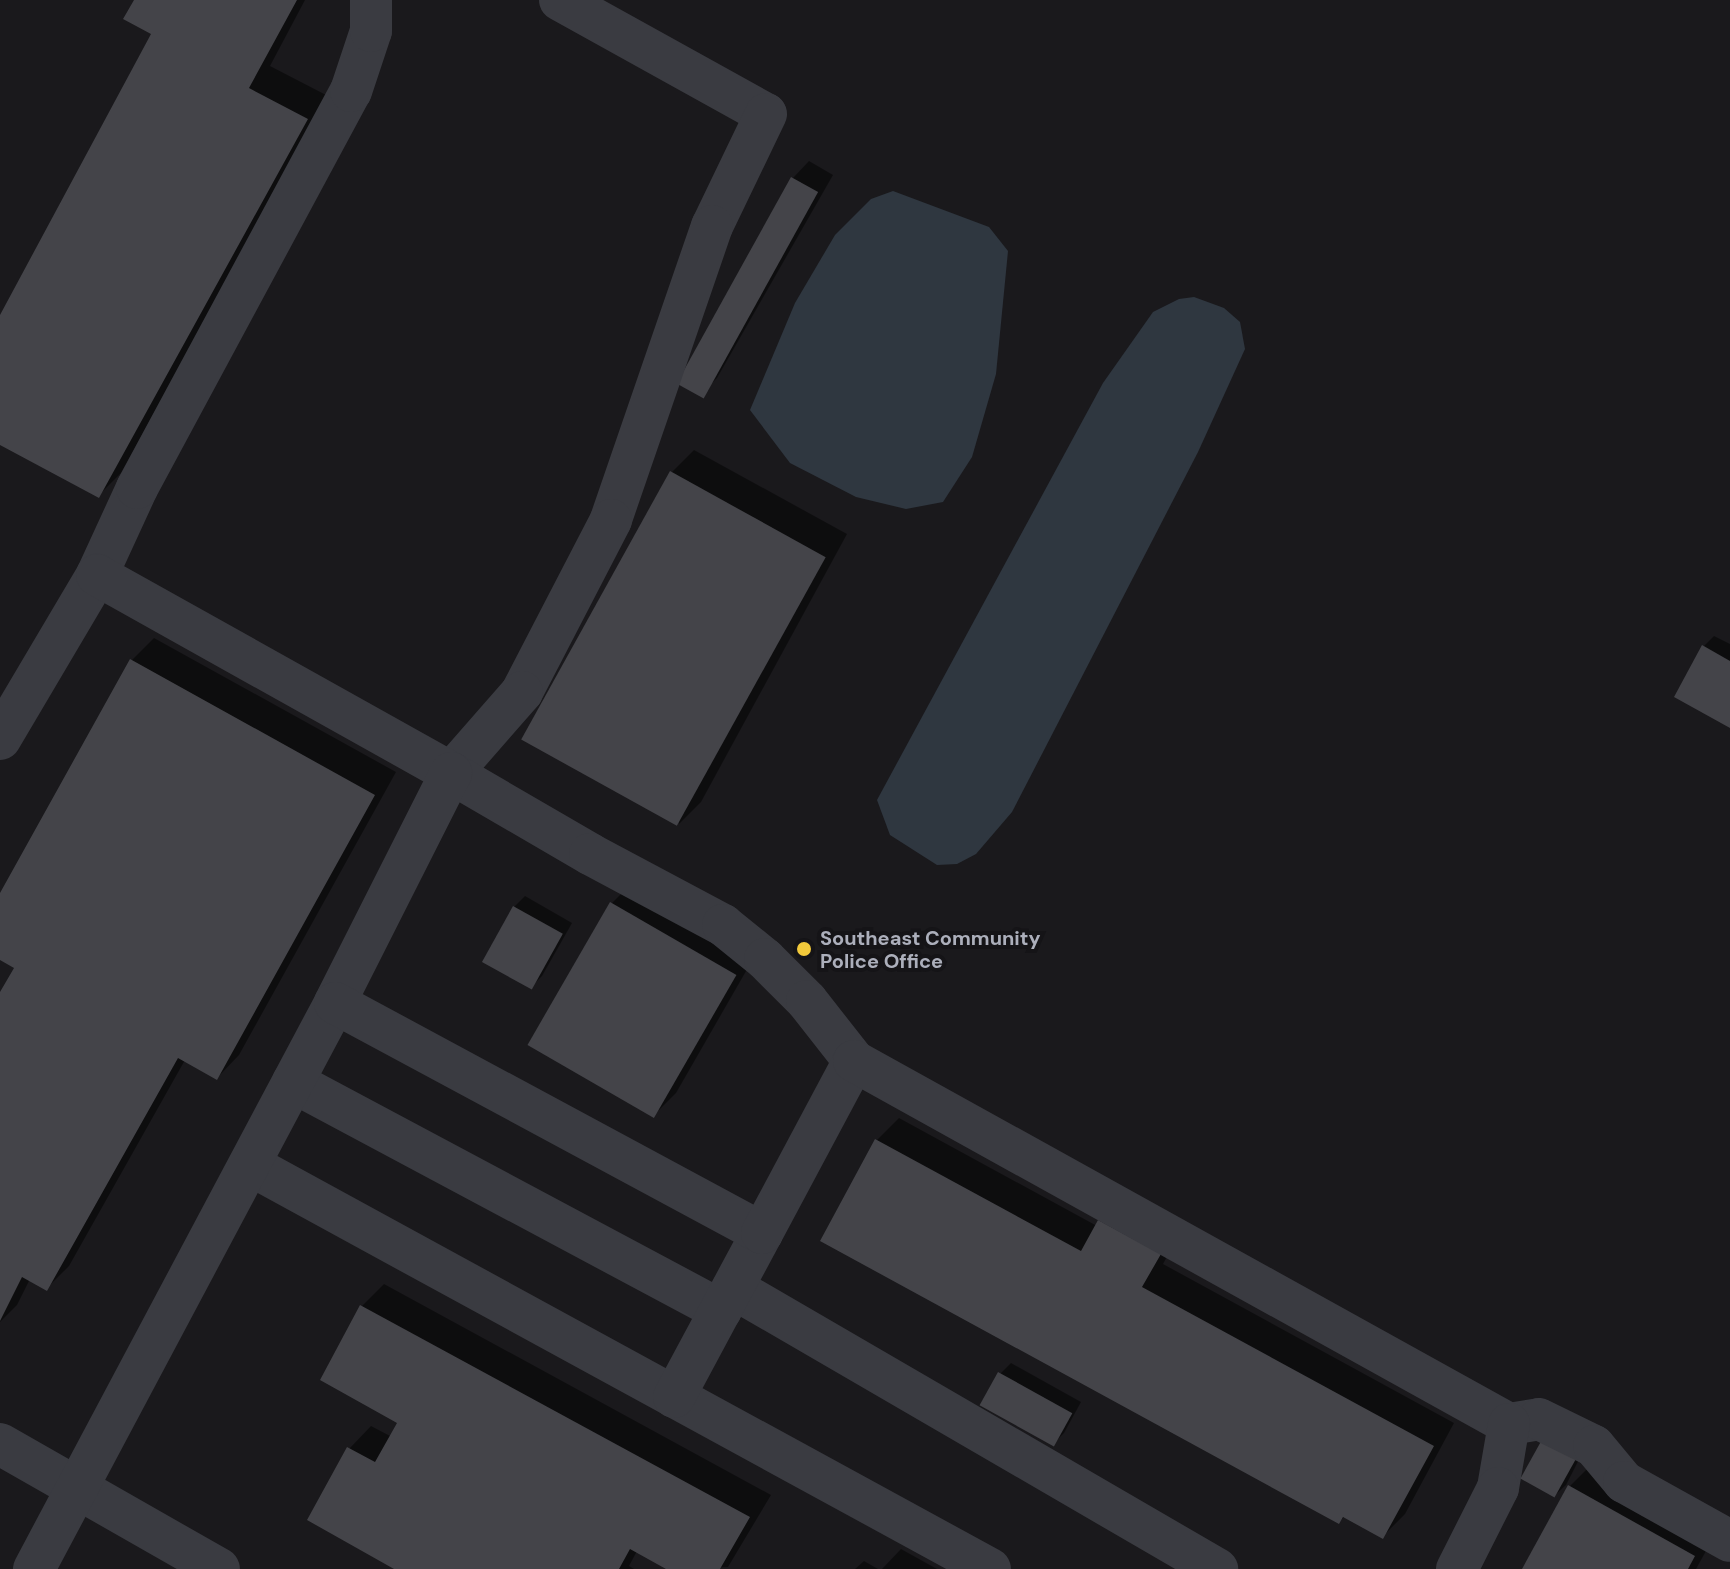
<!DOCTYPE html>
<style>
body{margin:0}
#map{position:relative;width:1730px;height:1569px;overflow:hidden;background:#1a191c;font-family:"DM Sans",sans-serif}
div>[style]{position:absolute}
.water>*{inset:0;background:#2f3740}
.shadow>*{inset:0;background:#0007}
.building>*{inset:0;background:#444449;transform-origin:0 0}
.minor>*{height:42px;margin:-21px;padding:0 21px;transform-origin:21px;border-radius:21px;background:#3a3b41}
.dots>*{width:22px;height:22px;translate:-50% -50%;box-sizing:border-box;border:4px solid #151417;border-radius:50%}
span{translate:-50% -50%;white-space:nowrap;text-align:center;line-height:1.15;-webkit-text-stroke:8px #151417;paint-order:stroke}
.poi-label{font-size:20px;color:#acafbb;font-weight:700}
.left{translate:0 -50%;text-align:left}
</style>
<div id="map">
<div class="water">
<i style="clip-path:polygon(893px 191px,989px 227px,1008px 251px,996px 374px,972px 457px,943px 502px,906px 509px,856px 497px,790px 463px,750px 410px,795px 303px,835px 235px,871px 199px)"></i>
<i style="clip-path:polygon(1194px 297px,1224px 308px,1240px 322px,1245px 349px,1198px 452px,1012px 812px,976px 854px,957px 864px,937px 865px,890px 835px,877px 800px,1103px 383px,1153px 312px,1179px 299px)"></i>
</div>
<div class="shadow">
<i style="clip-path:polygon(136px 0,305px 0,270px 66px,328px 96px,121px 473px,99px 495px,0 442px,0 320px,153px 34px)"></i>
<i style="clip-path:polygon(809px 161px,833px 175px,717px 378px,700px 395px,793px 178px)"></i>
<i style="clip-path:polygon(694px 450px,847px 534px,701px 802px,679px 824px,672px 472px)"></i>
<i style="clip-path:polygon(1714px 636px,1730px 644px,1730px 725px,1703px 647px)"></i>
<i style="clip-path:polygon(154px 638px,396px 772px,239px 1055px,217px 1078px,185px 1060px,69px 1266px,47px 1288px,30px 1279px,17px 1305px,0 1322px,0 996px,17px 967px,0 957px,0 897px,132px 660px)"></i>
<i style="clip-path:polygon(633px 882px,757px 952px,676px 1093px,654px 1115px,611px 904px)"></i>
<i style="clip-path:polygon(525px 896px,572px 923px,542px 976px,531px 987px,514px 907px)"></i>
<i style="clip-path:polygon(899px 1118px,1097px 1226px,1181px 1231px,1163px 1264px,1454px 1423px,1405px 1514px,1383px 1536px,1345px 1516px,1339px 1522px,877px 1140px)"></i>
<i style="clip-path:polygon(384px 1284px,771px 1495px,728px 1567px,670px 1569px,637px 1551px,629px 1566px,634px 1569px,399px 1569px,349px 1449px,371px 1426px,392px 1437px,400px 1422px,362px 1306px)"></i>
<i style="clip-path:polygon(1011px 1363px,1081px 1402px,1064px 1433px,1053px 1444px,1000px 1374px)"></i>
<i style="clip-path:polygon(1561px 1418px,1592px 1434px,1566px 1485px,1555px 1495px)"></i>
<i style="clip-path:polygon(1592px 1464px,1716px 1533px,1696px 1569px,1524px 1569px,1570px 1486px)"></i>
<i style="clip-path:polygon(901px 1549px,937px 1569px,882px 1569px)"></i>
<i style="clip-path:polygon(864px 1561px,878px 1569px,855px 1569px)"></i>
</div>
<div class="building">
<i style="clip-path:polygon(134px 0,297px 0,249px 88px,308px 119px,99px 498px,0 445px,0 315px,151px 34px,123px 19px)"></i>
<i style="left:791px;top:177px;width:31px;height:236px;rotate:29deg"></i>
<i style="left:670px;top:471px;width:178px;height:307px;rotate:29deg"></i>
<i style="clip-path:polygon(1702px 645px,1730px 661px,1730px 728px,1674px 697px)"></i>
<i style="clip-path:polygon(130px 659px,375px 795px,217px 1080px,178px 1058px,47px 1291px,22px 1277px,0 1321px,0 992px,14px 968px,0 960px,0 893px)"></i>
<i style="left:610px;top:902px;width:146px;height:165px;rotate:30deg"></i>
<i style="left:513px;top:906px;width:57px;height:64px;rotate:29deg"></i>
<i style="clip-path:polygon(875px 1139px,1081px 1251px,1098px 1220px,1161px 1254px,1142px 1287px,1434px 1446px,1383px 1539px,1343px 1517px,1339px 1524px,820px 1241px)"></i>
<i style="clip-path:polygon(360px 1305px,750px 1517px,720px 1569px,666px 1569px,630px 1549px,619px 1569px,394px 1569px,307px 1520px,347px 1447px,375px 1462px,397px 1423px,320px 1380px)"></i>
<i style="left:998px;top:1372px;width:85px;height:38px;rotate:29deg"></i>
<i style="left:1549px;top:1427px;width:39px;height:59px;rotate:29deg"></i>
<i style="clip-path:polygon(1568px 1485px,1695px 1556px,1688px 1569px,1522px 1569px)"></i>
</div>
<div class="minor">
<i style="left:560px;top:0;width:235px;rotate:29deg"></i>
<i style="left:766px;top:114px;width:124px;rotate:115.7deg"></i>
<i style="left:712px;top:226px;width:311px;rotate:109deg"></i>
<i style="left:611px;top:520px;width:194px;rotate:117.4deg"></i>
<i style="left:522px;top:692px;width:108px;rotate:131.2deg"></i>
<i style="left:451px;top:773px;width:161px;rotate:30.2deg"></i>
<i style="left:590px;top:854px;width:151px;rotate:28.1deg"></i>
<i style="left:723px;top:925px;width:54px;rotate:39deg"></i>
<i style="left:765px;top:959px;width:59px;rotate:45deg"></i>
<i style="left:807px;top:1001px;width:76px;rotate:51.9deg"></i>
<i style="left:97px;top:575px;width:96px;rotate:-65.3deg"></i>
<i style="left:137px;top:488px;width:451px;rotate:-61.7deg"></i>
<i style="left:351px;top:91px;width:63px;rotate:-71.6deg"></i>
<i style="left:371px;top:31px;width:31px;rotate:-90deg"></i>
<i style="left:0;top:739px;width:191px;rotate:-59.4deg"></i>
<i style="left:97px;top:575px;width:406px;rotate:29.2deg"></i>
<i style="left:451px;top:773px;width:258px;rotate:116.8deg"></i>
<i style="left:293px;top:1082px;width:485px;rotate:28.1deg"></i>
<i style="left:250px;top:1165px;width:843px;rotate:28.63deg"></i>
<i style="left:733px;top:1288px;width:560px;rotate:30.14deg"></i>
<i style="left:674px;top:1397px;width:186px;rotate:-61.8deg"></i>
<i style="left:1509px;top:1424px;width:30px;rotate:-9deg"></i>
<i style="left:1539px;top:1419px;width:61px;rotate:26.1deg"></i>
<i style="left:1594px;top:1446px;width:47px;rotate:50.2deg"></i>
<i style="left:1624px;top:1482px;width:121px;rotate:29.1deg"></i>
<i style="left:0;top:1444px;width:252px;rotate:29.7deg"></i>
<i style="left:34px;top:1569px;width:641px;rotate:-62deg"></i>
<i style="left:335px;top:1003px;width:485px;rotate:28.3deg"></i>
<i style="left:762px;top:1233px;width:195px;rotate:-61.9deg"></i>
<i style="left:854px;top:1061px;width:749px;rotate:29deg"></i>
<i style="left:1509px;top:1424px;width:65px;rotate:99.8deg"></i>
<i style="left:1498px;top:1488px;width:91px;rotate:116.8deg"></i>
</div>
<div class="dots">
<i style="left:804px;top:949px;background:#f2c93b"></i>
</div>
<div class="poi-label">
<span class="left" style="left:820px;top:950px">Southeast Community<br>Police Office</span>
</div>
</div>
